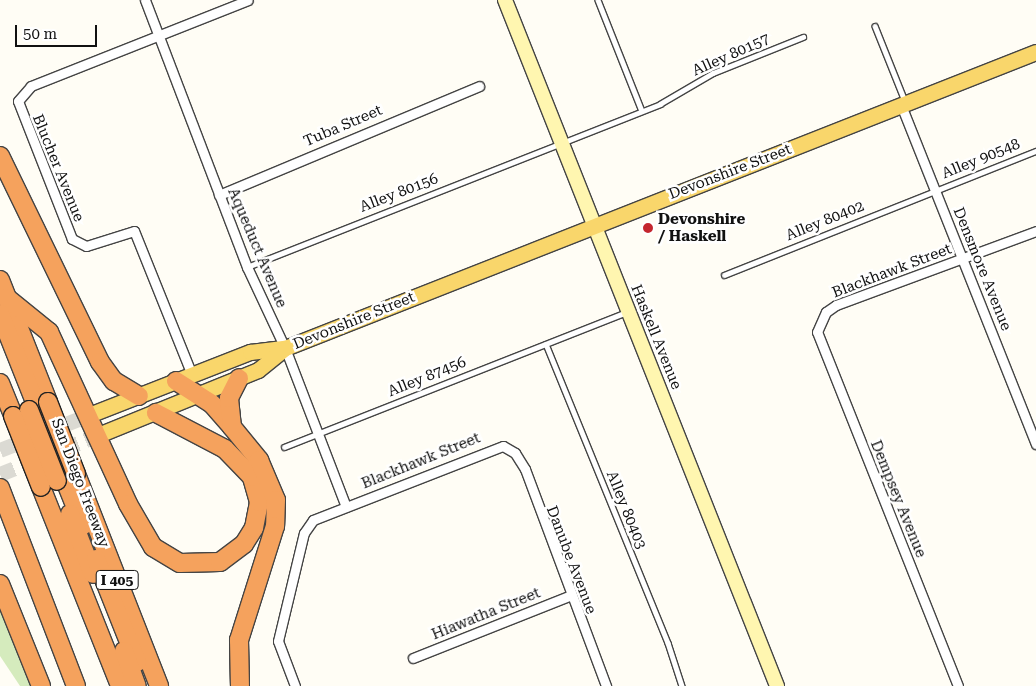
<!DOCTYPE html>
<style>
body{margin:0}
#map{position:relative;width:1036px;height:686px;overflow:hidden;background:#fffdf5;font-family:"Roboto Serif",serif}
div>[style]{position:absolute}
.green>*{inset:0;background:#d5ebbd}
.primary-tunnel>*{height:15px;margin-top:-7.5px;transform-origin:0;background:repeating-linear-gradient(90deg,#dbdad3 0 15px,transparent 0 23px)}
.roads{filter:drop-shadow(1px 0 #444) drop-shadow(-1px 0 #444) drop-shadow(0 1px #444) drop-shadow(0 -1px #444)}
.lane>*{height:4.5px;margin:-2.25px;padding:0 2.25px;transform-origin:2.25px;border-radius:2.25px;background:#fff}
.street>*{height:9px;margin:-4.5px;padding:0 4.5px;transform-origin:4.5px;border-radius:4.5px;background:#fff}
.secondary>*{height:14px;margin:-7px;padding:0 7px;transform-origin:7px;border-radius:7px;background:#fff6b0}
.primary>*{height:15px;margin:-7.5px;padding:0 7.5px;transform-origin:7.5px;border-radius:7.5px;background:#f9d66b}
.highway>*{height:18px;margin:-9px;padding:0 9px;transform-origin:9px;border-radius:9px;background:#f5a25d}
.bridges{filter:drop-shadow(1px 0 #222) drop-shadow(-1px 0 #222) drop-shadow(0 1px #222) drop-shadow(0 -1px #222)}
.highway-bridge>*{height:18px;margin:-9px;padding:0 9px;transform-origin:9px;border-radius:9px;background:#f5a25d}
.dots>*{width:14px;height:14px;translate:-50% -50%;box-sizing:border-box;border:2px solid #fff;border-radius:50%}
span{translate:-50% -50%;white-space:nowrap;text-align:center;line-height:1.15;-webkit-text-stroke:5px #fff;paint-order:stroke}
.shield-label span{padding:1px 4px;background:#fff;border:1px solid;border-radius:4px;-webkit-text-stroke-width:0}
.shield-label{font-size:14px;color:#111;font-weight:700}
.street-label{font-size:15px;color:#111}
.poi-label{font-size:15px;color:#111;font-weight:700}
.left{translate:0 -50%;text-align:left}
.scale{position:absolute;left:15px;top:25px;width:82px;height:22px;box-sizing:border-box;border:2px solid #111;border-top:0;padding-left:6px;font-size:15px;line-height:18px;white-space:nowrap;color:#111;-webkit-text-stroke:4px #fff;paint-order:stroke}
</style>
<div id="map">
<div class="green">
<i style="clip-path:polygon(0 603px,33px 686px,20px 686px,0 656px)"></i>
</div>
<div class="primary-tunnel">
<i style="left:0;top:450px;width:101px;rotate:-21.5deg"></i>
<i style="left:0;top:474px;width:111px;rotate:-21.7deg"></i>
</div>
<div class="roads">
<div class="lane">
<i style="left:598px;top:0;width:119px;rotate:68.4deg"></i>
<i style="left:875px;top:26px;width:81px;rotate:68.2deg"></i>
<i style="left:247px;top:267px;width:444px;rotate:-21.5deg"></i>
<i style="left:660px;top:104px;width:61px;rotate:-30.3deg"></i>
<i style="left:713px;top:73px;width:97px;rotate:-21.8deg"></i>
<i style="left:724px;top:275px;width:336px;rotate:-21.7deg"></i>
<i style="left:546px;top:344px;width:323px;rotate:67.8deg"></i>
<i style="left:668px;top:643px;width:45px;rotate:72deg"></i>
<i style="left:284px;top:447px;width:368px;rotate:-21.5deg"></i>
</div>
<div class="street">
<i style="left:145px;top:0;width:286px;rotate:69.1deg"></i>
<i style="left:247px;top:267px;width:89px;rotate:64.9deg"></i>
<i style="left:285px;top:348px;width:170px;rotate:69deg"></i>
<i style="left:901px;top:105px;width:365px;rotate:68.3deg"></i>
<i style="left:219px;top:195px;width:282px;rotate:-22.7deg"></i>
<i style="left:192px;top:375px;width:155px;rotate:-111.9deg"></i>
<i style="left:134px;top:231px;width:50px;rotate:162.6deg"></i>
<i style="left:86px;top:246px;width:16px;rotate:-153deg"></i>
<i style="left:72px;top:239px;width:148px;rotate:-111.4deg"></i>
<i style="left:18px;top:101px;width:20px;rotate:-49deg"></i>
<i style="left:31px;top:86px;width:233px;rotate:-21.6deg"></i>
<i style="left:413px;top:658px;width:168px;rotate:-21.7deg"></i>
<i style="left:295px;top:686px;width:48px;rotate:-110.7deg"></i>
<i style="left:278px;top:641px;width:111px;rotate:-76.5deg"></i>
<i style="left:304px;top:533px;width:16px;rotate:-55deg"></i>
<i style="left:313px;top:520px;width:204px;rotate:-21.3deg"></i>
<i style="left:503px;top:446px;width:14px;rotate:30deg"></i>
<i style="left:515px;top:453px;width:19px;rotate:58deg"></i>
<i style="left:525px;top:469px;width:232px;rotate:69.5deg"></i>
<i style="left:958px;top:686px;width:381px;rotate:-111.7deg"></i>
<i style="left:817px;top:332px;width:22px;rotate:-66deg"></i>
<i style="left:826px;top:312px;width:12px;rotate:-35deg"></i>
<i style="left:836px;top:305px;width:213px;rotate:-20.3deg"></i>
</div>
<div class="secondary">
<i style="left:505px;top:0;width:738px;rotate:68.37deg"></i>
</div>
<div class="primary">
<i style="left:94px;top:413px;width:168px;rotate:-21.4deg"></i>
<i style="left:250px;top:352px;width:35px;rotate:-7deg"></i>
<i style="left:285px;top:348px;width:807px;rotate:-21.51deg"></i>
<i style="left:103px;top:433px;width:167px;rotate:-22.1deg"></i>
<i style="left:258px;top:370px;width:35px;rotate:-39deg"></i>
</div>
<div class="highway">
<i style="left:0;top:156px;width:229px;rotate:64.1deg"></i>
<i style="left:100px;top:362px;width:24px;rotate:54deg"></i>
<i style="left:114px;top:381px;width:29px;rotate:31deg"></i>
<i style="left:0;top:280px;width:131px;rotate:68.5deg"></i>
<i style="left:7px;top:298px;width:54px;rotate:39deg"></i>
<i style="left:49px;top:332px;width:189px;rotate:65.3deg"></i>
<i style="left:128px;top:504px;width:50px;rotate:59.8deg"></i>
<i style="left:153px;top:547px;width:31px;rotate:31deg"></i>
<i style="left:180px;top:563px;width:40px;rotate:-1.4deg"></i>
<i style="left:220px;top:562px;width:30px;rotate:-37deg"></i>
<i style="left:244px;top:544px;width:19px;rotate:-58deg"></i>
<i style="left:254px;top:528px;width:26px;rotate:-79deg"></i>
<i style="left:259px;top:502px;width:26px;rotate:-106deg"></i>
<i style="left:252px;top:477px;width:39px;rotate:-134deg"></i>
<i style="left:225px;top:449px;width:78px;rotate:-152.4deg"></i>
<i style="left:0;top:314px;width:100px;rotate:68.3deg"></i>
<i style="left:176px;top:381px;width:43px;rotate:32.6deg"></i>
<i style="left:212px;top:404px;width:30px;rotate:49deg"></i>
<i style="left:232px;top:427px;width:43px;rotate:50.7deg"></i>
<i style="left:259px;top:460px;width:43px;rotate:67deg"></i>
<i style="left:276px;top:500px;width:26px;rotate:92deg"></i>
<i style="left:275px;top:526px;width:120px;rotate:107.5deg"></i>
<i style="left:239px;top:640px;width:46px;rotate:88.8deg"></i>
<i style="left:0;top:383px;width:35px;rotate:68deg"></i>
<i style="left:232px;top:427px;width:29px;rotate:-96deg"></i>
<i style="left:229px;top:398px;width:22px;rotate:-63deg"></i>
<i style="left:76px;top:474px;width:228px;rotate:68.6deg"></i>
<i style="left:64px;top:478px;width:51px;rotate:68deg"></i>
<i style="left:41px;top:487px;width:214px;rotate:68.3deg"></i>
<i style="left:0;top:488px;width:212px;rotate:69deg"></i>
<i style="left:70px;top:514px;width:64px;rotate:69deg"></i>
<i style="left:96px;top:559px;width:111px;rotate:68.3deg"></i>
<i style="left:0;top:584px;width:110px;rotate:68.1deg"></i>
<i style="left:124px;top:651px;width:37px;rotate:70deg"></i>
</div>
</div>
<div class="bridges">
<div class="highway-bridge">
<i style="left:48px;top:402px;width:77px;rotate:68.7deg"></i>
<i style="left:29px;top:410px;width:76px;rotate:68.5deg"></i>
<i style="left:13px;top:416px;width:76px;rotate:68.5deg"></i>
</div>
</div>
<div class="dots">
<i style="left:648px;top:228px;background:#c4262e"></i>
</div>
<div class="shield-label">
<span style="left:117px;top:580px">I 405</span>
</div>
<div class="street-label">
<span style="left:731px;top:55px;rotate:-24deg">Alley 80157</span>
<span style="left:343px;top:126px;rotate:-23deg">Tuba Street</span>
<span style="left:981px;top:159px;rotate:-22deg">Alley 90548</span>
<span style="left:58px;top:168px;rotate:68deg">Blucher Avenue</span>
<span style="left:730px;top:172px;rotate:-21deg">Devonshire Street</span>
<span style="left:399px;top:193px;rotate:-21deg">Alley 80156</span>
<span style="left:825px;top:221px;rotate:-22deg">Alley 80402</span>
<span style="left:257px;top:248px;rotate:67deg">Aqueduct Avenue</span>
<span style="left:982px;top:269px;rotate:68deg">Densmore Avenue</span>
<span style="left:892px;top:271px;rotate:-21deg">Blackhawk Street</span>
<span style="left:354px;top:321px;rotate:-22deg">Devonshire Street</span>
<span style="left:656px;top:337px;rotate:68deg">Haskell Avenue</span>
<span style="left:427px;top:377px;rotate:-22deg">Alley 87456</span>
<span style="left:421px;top:461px;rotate:-22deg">Blackhawk Street</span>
<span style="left:80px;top:483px;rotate:69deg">San Diego Freeway</span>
<span style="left:898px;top:499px;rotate:68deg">Dempsey Avenue</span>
<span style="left:626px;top:510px;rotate:68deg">Alley 80403</span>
<span style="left:571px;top:560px;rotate:69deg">Danube Avenue</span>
<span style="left:486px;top:614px;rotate:-22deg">Hiawatha Street</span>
</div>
<div class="poi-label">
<span class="left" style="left:658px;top:228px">Devonshire<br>/ Haskell</span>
</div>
<div class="scale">50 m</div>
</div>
